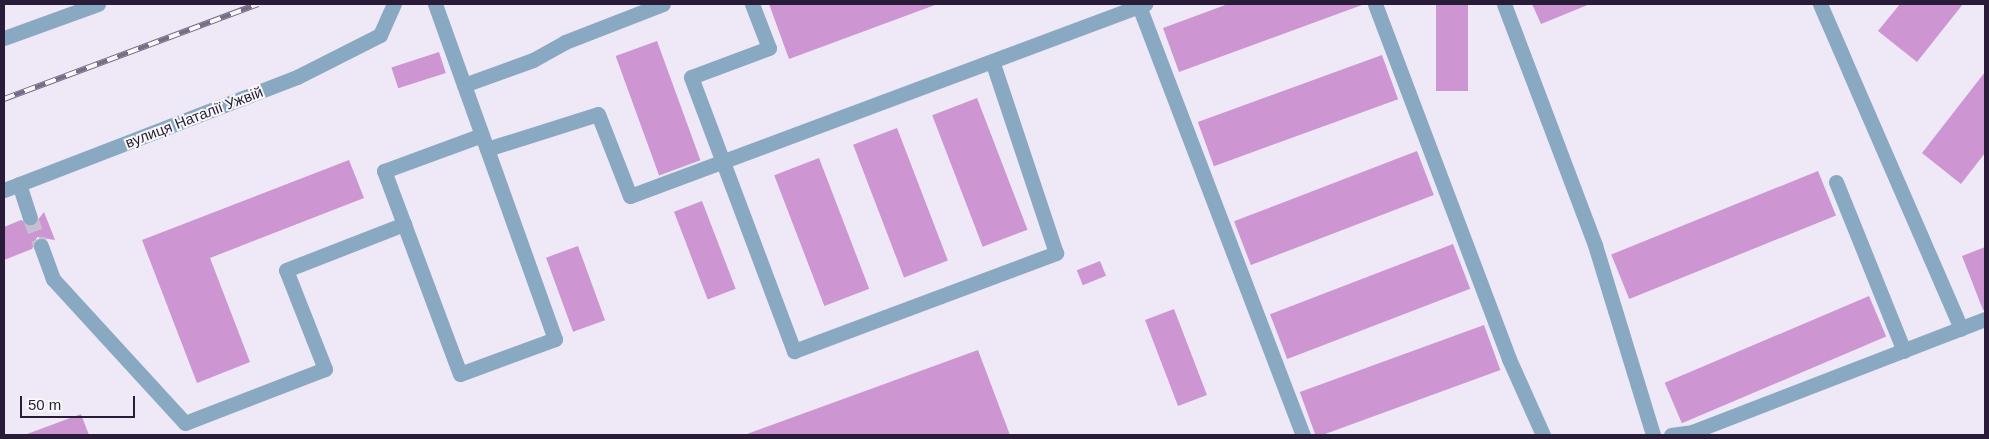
<!DOCTYPE html>
<meta charset="utf-8">
<style>
body{margin:0}
#map{position:relative;width:1989px;height:439px;overflow:hidden;background:#eee8f7;font-family:Helvetica,sans-serif}
div>[style]{position:absolute}
.building>*{inset:0;background:#cd96d3;transform-origin:0 0}
.minor-tunnel>*{height:15px;margin-top:-7.5px;transform-origin:0;background:repeating-linear-gradient(90deg,#c7bfd1 0 15px,transparent 0 23px)}
.minor>*{height:15px;margin:-7.5px;padding:0 7.5px;transform-origin:7.5px;border-radius:7.5px;background:#89a9c3}
.rail>*{height:5.5px;margin-top:-2.75px;transform-origin:0;background:repeating-linear-gradient(90deg,#f8f8f8 0 11px,#786d84 0 22px);box-sizing:border-box;border-block:1px solid #786d84}
span{translate:-50% -50%;white-space:nowrap;text-align:center;line-height:1.15;-webkit-text-stroke:4px #f8f8f8;paint-order:stroke}
.street-label{font-size:15px;color:#291c38}
.frame{position:absolute;inset:0;border:5px solid #291c38;pointer-events:none}
.scale{position:absolute;left:20px;top:396px;width:115px;height:22px;box-sizing:border-box;border:2px solid #291c38;border-top:0;padding-left:6px;font-size:15px;line-height:18px;white-space:nowrap;color:#291c38;-webkit-text-stroke:4px #f8f8f8;paint-order:stroke}
</style>
<div id="map">
<div class="building">
<i style="clip-path:polygon(769px 4px,935px 4px,935px 5px,789px 59px)"></i>
<i style="clip-path:polygon(1228px 4px,1362px 4px,1362px 5px,1179px 72px,1163px 28px)"></i>
<i style="left:1436px;top:4px;width:32px;height:87px"></i>
<i style="clip-path:polygon(1532px 4px,1590px 4px,1541px 24px)"></i>
<i style="clip-path:polygon(1900px 4px,1963px 4px,1917px 62px,1878px 31px)"></i>
<i style="left:657px;top:41px;width:127px;height:44px;rotate:70deg"></i>
<i style="left:439px;top:52px;width:22px;height:50px;rotate:72deg"></i>
<i style="left:1382px;top:55px;width:47px;height:196px;rotate:70deg"></i>
<i style="clip-path:polygon(1985px 72px,1985px 153px,1961px 184px,1922px 153px)"></i>
<i style="left:977px;top:98px;width:141px;height:48px;rotate:69deg"></i>
<i style="left:897px;top:128px;width:142px;height:47px;rotate:69deg"></i>
<i style="left:1417px;top:151px;width:47px;height:196px;rotate:69deg"></i>
<i style="left:819px;top:158px;width:140px;height:48px;rotate:69deg"></i>
<i style="clip-path:polygon(349px 160px,364px 198px,210px 258px,250px 362px,197px 383px,142px 240px)"></i>
<i style="left:1818px;top:171px;width:48px;height:223px;rotate:68deg"></i>
<i style="left:702px;top:201px;width:94px;height:30px;rotate:69deg"></i>
<i style="clip-path:polygon(44px 212px,55px 240px,37px 237px,32px 249px,4px 260px,4px 227px,21px 220px,33px 226px)"></i>
<i style="left:1453px;top:244px;width:48px;height:196px;rotate:69deg"></i>
<i style="left:578px;top:246px;width:79px;height:34px;rotate:70deg"></i>
<i style="clip-path:polygon(1985px 247px,1985px 310px,1983px 310px,1962px 256px)"></i>
<i style="left:1100px;top:261px;width:16px;height:25px;rotate:68deg"></i>
<i style="left:1869px;top:296px;width:44px;height:222px;rotate:67deg"></i>
<i style="left:1174px;top:309px;width:92px;height:31px;rotate:69deg"></i>
<i style="left:1484px;top:325px;width:48px;height:196px;rotate:70deg"></i>
<i style="clip-path:polygon(978px 350px,1010px 435px,748px 435px,747px 434px)"></i>
<i style="clip-path:polygon(81px 414px,89px 435px,27px 435px,27px 434px)"></i>
</div>
<div class="minor-tunnel">
<i style="left:30px;top:217px;width:31px;rotate:69deg"></i>
</div>
<div class="minor">
<i style="left:435px;top:4px;width:356px;rotate:70.3deg"></i>
<i style="left:555px;top:339px;width:101px;rotate:159.8deg"></i>
<i style="left:460px;top:374px;width:217px;rotate:-110.5deg"></i>
<i style="left:384px;top:171px;width:104px;rotate:-20.2deg"></i>
<i style="left:752px;top:4px;width:47px;rotate:68.9deg"></i>
<i style="left:769px;top:48px;width:83px;rotate:159.6deg"></i>
<i style="left:691px;top:77px;width:293px;rotate:69.4deg"></i>
<i style="left:794px;top:351px;width:280px;rotate:-20.5deg"></i>
<i style="left:1056px;top:253px;width:202px;rotate:-108.4deg"></i>
<i style="left:1375px;top:4px;width:379px;rotate:69.3deg"></i>
<i style="left:1509px;top:359px;width:83px;rotate:65.9deg"></i>
<i style="left:1504px;top:4px;width:258px;rotate:69.3deg"></i>
<i style="left:1595px;top:245px;width:199px;rotate:73deg"></i>
<i style="left:1820px;top:4px;width:354px;rotate:66.5deg"></i>
<i style="left:1139px;top:6px;width:459px;rotate:69.1deg"></i>
<i style="left:4px;top:38px;width:100px;rotate:-19.9deg"></i>
<i style="left:464px;top:85px;width:73px;rotate:-19.9deg"></i>
<i style="left:533px;top:60px;width:37px;rotate:-29deg"></i>
<i style="left:565px;top:42px;width:105px;rotate:-21.2deg"></i>
<i style="left:487px;top:149px;width:116px;rotate:-17.5deg"></i>
<i style="left:598px;top:114px;width:88px;rotate:68.7deg"></i>
<i style="left:630px;top:196px;width:550px;rotate:-20.45deg"></i>
<i style="left:1836px;top:182px;width:182px;rotate:68.1deg"></i>
<i style="left:19px;top:184px;width:35px;rotate:72deg"></i>
<i style="left:4px;top:190px;width:314px;rotate:-21.1deg"></i>
<i style="left:297px;top:77px;width:93px;rotate:-26.8deg"></i>
<i style="left:380px;top:35px;width:34px;rotate:-66deg"></i>
<i style="left:41px;top:246px;width:35px;rotate:70deg"></i>
<i style="left:53px;top:279px;width:195px;rotate:47.5deg"></i>
<i style="left:185px;top:423px;width:150px;rotate:-21.1deg"></i>
<i style="left:325px;top:369px;width:106px;rotate:-111.5deg"></i>
<i style="left:286px;top:270px;width:127px;rotate:-21.3deg"></i>
<i style="left:1671px;top:435px;width:21px;rotate:-8deg"></i>
<i style="left:1692px;top:432px;width:314px;rotate:-21.1deg"></i>
</div>
<div class="rail">
<i style="left:4px;top:99px;width:271px;rotate:-20.5deg"></i>
</div>
<div class="street-label">
<span style="left:194px;top:117px;rotate:-21deg">вулиця Наталії Ужвій</span>
</div>
<div class="frame"></div>
<div class="scale">50 m</div>
</div>
